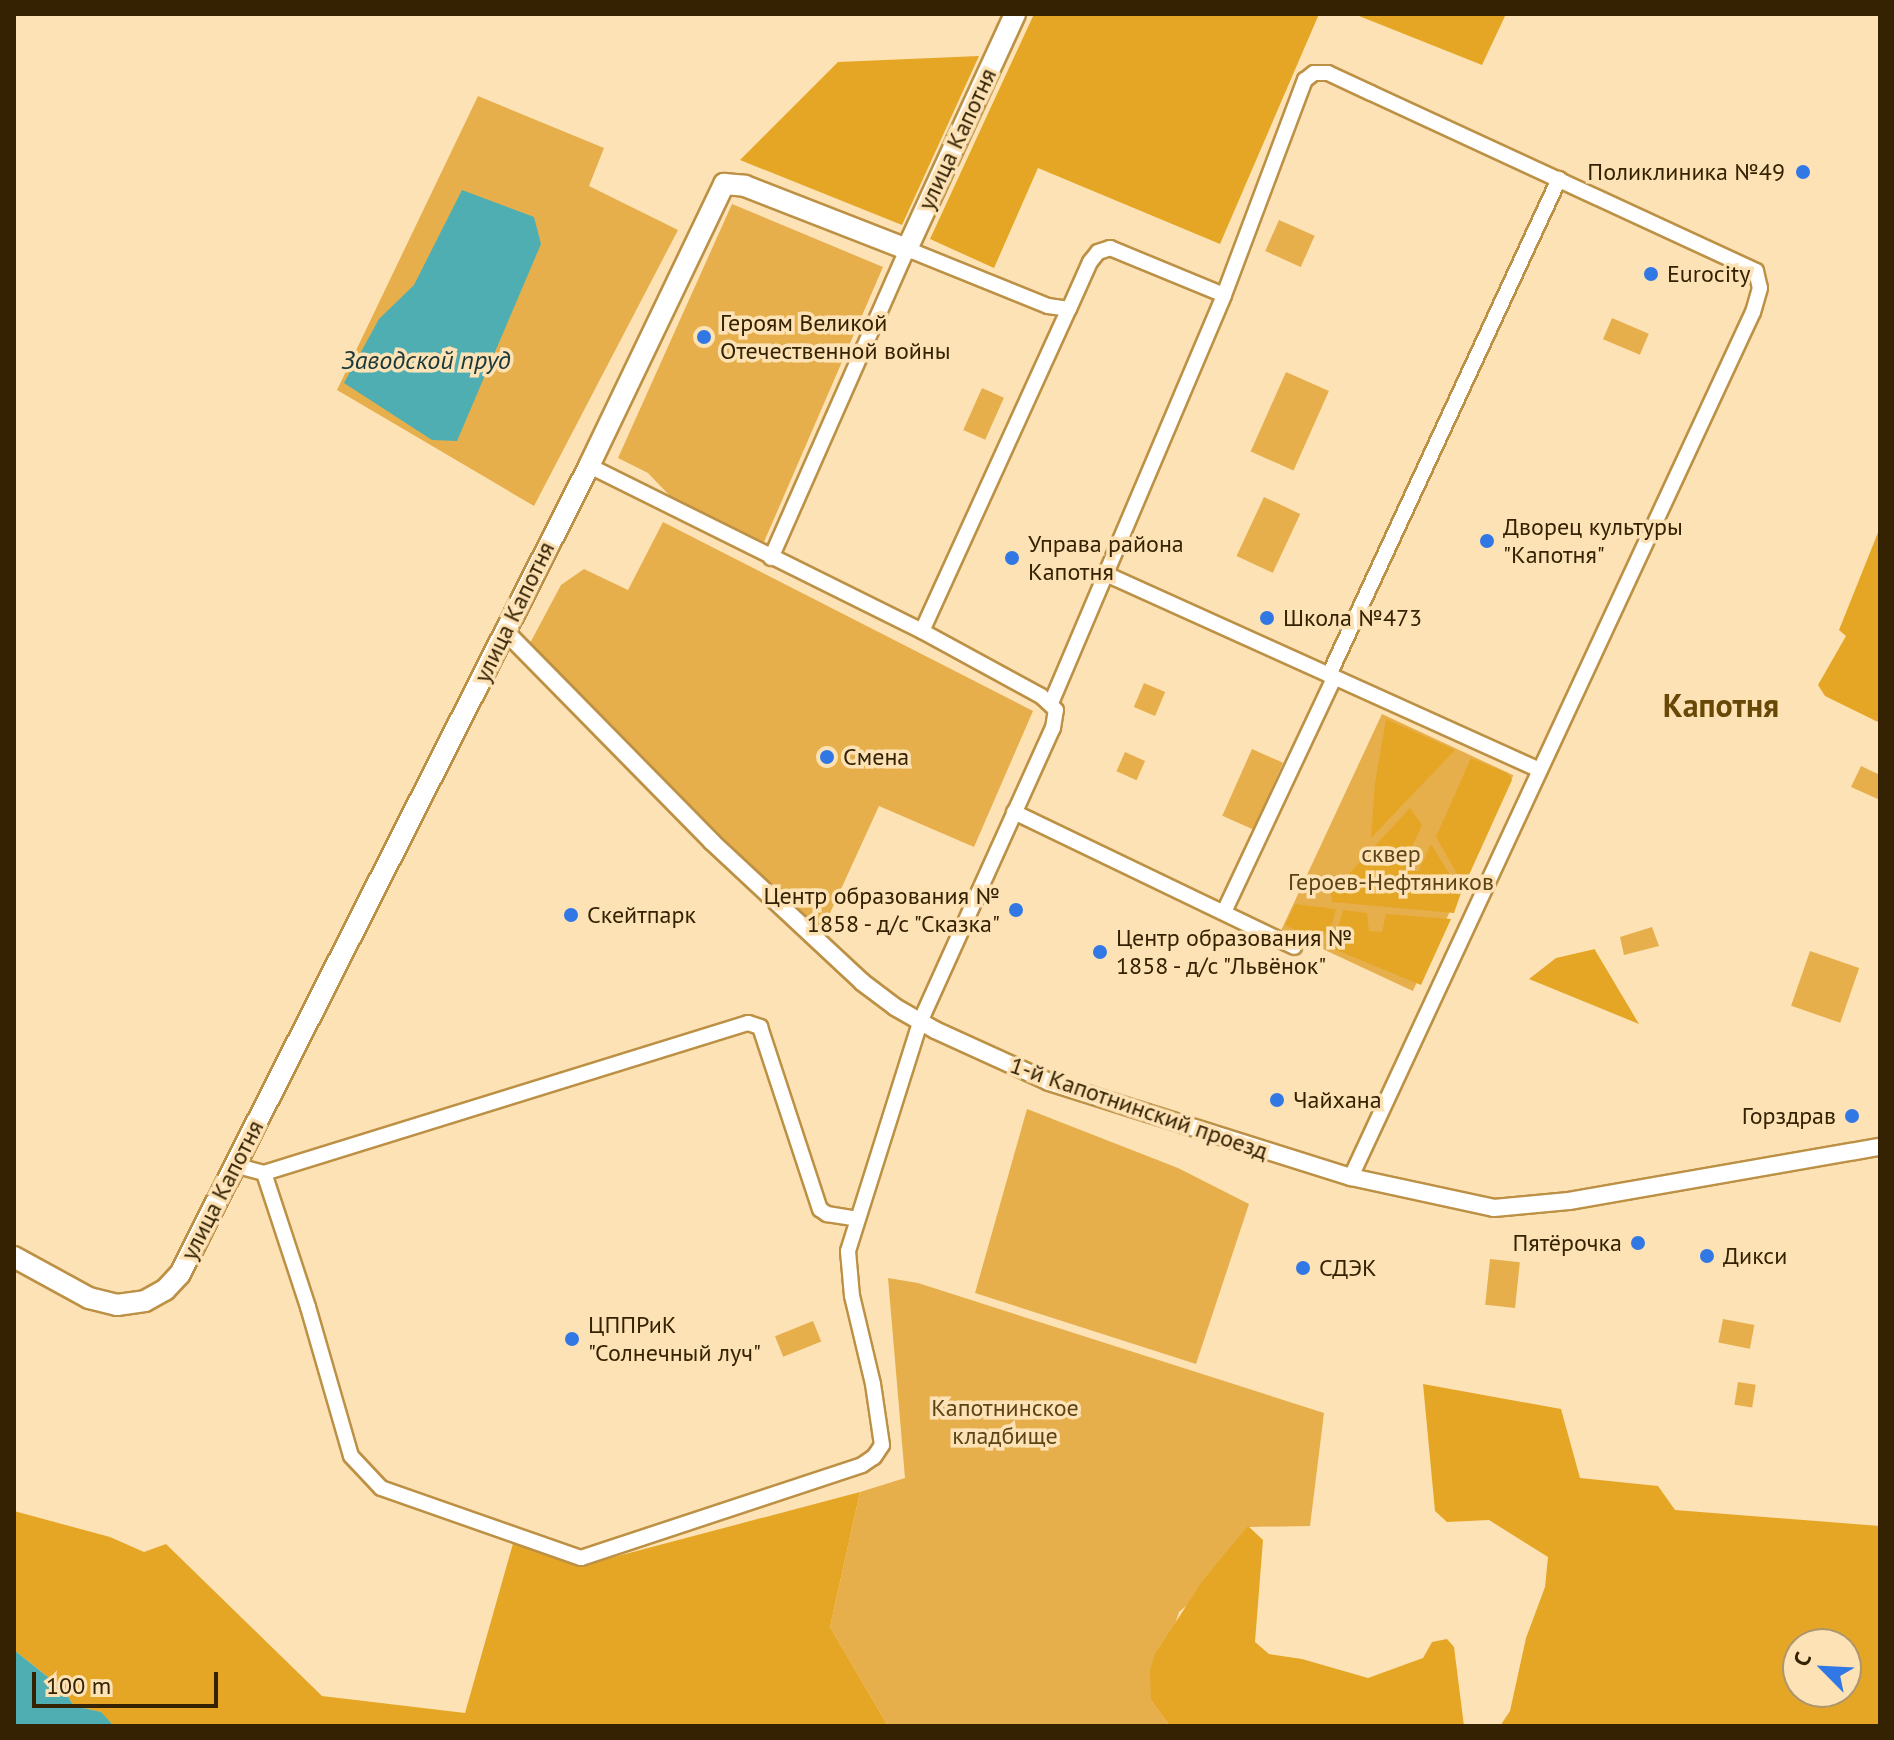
<!DOCTYPE html>
<meta charset="utf-8">
<style>
body{margin:0}
#map{position:relative;width:1894px;height:1740px;overflow:hidden;background:#fde2b6;font-family:"PT Sans",sans-serif}
div>[style]{position:absolute}
.green>*{inset:0;background:#e6af4c;transform-origin:0 0}
.forest>*{inset:0;background:#e5a626}
.water>*{inset:0;background:#4faeb2}
.roads{filter:drop-shadow(2px 0 #bd9145) drop-shadow(-2px 0 #bd9145) drop-shadow(0 2px #bd9145) drop-shadow(0 -2px #bd9145)}
.minor>*{height:14px;margin:-7px;padding:0 7px;transform-origin:7px;border-radius:7px;background:#fff}
.tertiary>*{height:16px;margin:-8px;padding:0 8px;transform-origin:8px;border-radius:8px;background:#fff}
.secondary>*{height:20px;margin:-10px;padding:0 10px;transform-origin:10px;border-radius:10px;background:#fff}
.dots>*{width:22px;height:22px;translate:-50% -50%;box-sizing:border-box;border:4px solid #fde2b6;border-radius:50%}
span{translate:-50% -50%;white-space:nowrap;text-align:center;line-height:1.15;-webkit-text-stroke:7px #fde2b6;paint-order:stroke}
.street-label{font-size:24px;color:#342202}
.poi-label{font-size:24px;color:#342202}
.right{translate:-100% -50%;text-align:right}
.left{translate:0 -50%;text-align:left}
.park-label{font-size:24px;color:#5d4414}
.water-label{font-size:26px;color:#1a3839;font-style:italic}
.district-label{font-size:32px;color:#684806;font-weight:700}
.frame{position:absolute;inset:0;border:16px solid #342202;pointer-events:none}
.north{position:absolute;left:1782px;top:1628px;width:80px;height:80px;box-sizing:border-box;background:#fde2b6;border:2px solid #ad956e;border-radius:50%;rotate:294deg;font-size:22px;font-weight:700;line-height:32px;text-align:center;color:#342202}
.north::after{content:'';display:block;margin:auto;width:28px;height:36px;background:#3178e5;clip-path:polygon(50% 0,100% 100%,50% 72%,0 100%)}
.scale{position:absolute;left:32px;top:1672px;width:186px;height:36px;box-sizing:border-box;border:4px solid #342202;border-top:0;padding-left:10px;font-size:24px;line-height:28px;white-space:nowrap;color:#342202;-webkit-text-stroke:6px #fde2b6;paint-order:stroke}
</style>
<div id="map">
<div class="green">
<i style="clip-path:polygon(478px 96px,604px 148px,589px 186px,678px 230px,534px 506px,337px 390px)"></i>
<i style="clip-path:polygon(732px 204px,883px 267px,764px 542px,670px 496px,648px 473px,618px 458px)"></i>
<i style="left:1279px;top:220px;width:39px;height:34px;rotate:24deg"></i>
<i style="left:1612px;top:318px;width:40px;height:23px;rotate:23deg"></i>
<i style="left:1286px;top:372px;width:47px;height:87px;rotate:24deg"></i>
<i style="left:982px;top:388px;width:24px;height:46px;rotate:24deg"></i>
<i style="left:1264px;top:497px;width:40px;height:65px;rotate:25deg"></i>
<i style="clip-path:polygon(663px 522px,1033px 711px,974px 847px,879px 806px,820px 935px,529px 645px,561px 585px,584px 569px,628px 590px)"></i>
<i style="left:1144px;top:683px;width:23px;height:26px;rotate:23deg"></i>
<i style="left:1382px;top:714px;width:145px;height:238px;rotate:25deg"></i>
<i style="left:1252px;top:749px;width:34px;height:73px;rotate:24deg"></i>
<i style="left:1125px;top:752px;width:22px;height:21px;rotate:24deg"></i>
<i style="clip-path:polygon(1861px 766px,1880px 775px,1880px 800px,1851px 787px)"></i>
<i style="clip-path:polygon(1652px 927px,1659px 946px,1624px 955px,1620px 937px)"></i>
<i style="left:1810px;top:951px;width:52px;height:58px;rotate:19deg"></i>
<i style="clip-path:polygon(1027px 1109px,1178px 1168px,1249px 1204px,1196px 1364px,975px 1293px)"></i>
<i style="left:1490px;top:1259px;width:30px;height:46px;rotate:6deg"></i>
<i style="clip-path:polygon(888px 1278px,918px 1283px,1324px 1413px,1310px 1526px,1248px 1527px,1205px 1577px,1190px 1603px,1179px 1612px,1151px 1700px,1170px 1726px,888px 1726px,830px 1627px,860px 1492px,905px 1478px)"></i>
<i style="left:1723px;top:1319px;width:32px;height:24px;rotate:11deg"></i>
<i style="left:813px;top:1321px;width:22px;height:41px;rotate:68deg"></i>
<i style="left:1738px;top:1382px;width:18px;height:23px;rotate:9deg"></i>
</div>
<div class="forest">
<i style="clip-path:polygon(1034px 14px,1319px 14px,1220px 244px,1038px 168px,994px 268px,930px 239px)"></i>
<i style="clip-path:polygon(1354px 14px,1506px 14px,1482px 65px)"></i>
<i style="clip-path:polygon(979px 56px,902px 225px,740px 160px,838px 62px)"></i>
<i style="clip-path:polygon(1879px 530px,1880px 532px,1880px 723px,1825px 696px,1818px 685px,1846px 636px,1839px 630px)"></i>
<i style="clip-path:polygon(1386px 719px,1455px 750px,1371px 838px,1375px 783px)"></i>
<i style="clip-path:polygon(1471px 758px,1507px 773px,1512px 780px,1464px 886px,1436px 837px)"></i>
<i style="clip-path:polygon(1410px 808px,1422px 825px,1404px 865px,1418px 872px,1431px 844px,1461px 893px,1454px 913px,1332px 902px,1331px 893px)"></i>
<i style="clip-path:polygon(1295px 904px,1336px 909px,1332px 924px,1319px 942px,1285px 925px)"></i>
<i style="clip-path:polygon(1343px 910px,1367px 913px,1369px 931px,1382px 932px,1386px 914px,1451px 919px,1421px 985px,1324px 945px,1339px 924px)"></i>
<i style="clip-path:polygon(1595px 949px,1595px 950px,1639px 1024px,1529px 979px,1556px 958px)"></i>
<i style="clip-path:polygon(evenodd,1423px 1384px,1561px 1409px,1580px 1478px,1658px 1486px,1675px 1510px,1880px 1526px,1880px 1726px,1500px 1726px,1510px 1711px,1526px 1638px,1545px 1587px,1548px 1557px,1489px 1520px,1447px 1522px,1435px 1511px,1423px 1384px,1798px 1644px,1846px 1644px,1846px 1692px,1798px 1692px,1798px 1644px)"></i>
<i style="clip-path:polygon(860px 1492px,830px 1627px,888px 1726px,114px 1726px,100px 1712px,74px 1706px,63px 1689px,14px 1650px,14px 1511px,110px 1537px,144px 1552px,166px 1544px,322px 1696px,465px 1713px,514px 1540px,580px 1566px)"></i>
<i style="clip-path:polygon(1248px 1526px,1263px 1540px,1255px 1642px,1269px 1654px,1302px 1659px,1368px 1678px,1423px 1658px,1432px 1642px,1447px 1639px,1454px 1647px,1464px 1726px,1170px 1726px,1151px 1700px,1150px 1670px,1155px 1654px,1205px 1577px)"></i>
</div>
<div class="water">
<i style="clip-path:polygon(462px 190px,534px 217px,541px 244px,457px 441px,432px 440px,344px 383px,379px 319px,414px 285px)"></i>
<i style="clip-path:polygon(14px 1650px,63px 1689px,74px 1706px,101px 1712px,114px 1726px,14px 1726px)"></i>
</div>
<div class="roads">
<div class="minor">
<i style="left:771px;top:558px;width:338px;rotate:-66.2deg"></i>
<i style="left:907px;top:249px;width:152px;rotate:22deg"></i>
<i style="left:1048px;top:306px;width:21px;rotate:8deg"></i>
<i style="left:1069px;top:309px;width:51px;rotate:-65.9deg"></i>
<i style="left:1090px;top:262px;width:13px;rotate:-51deg"></i>
<i style="left:1098px;top:252px;width:13px;rotate:-18deg"></i>
<i style="left:1110px;top:248px;width:123px;rotate:22.4deg"></i>
<i style="left:1224px;top:295px;width:230px;rotate:-69.4deg"></i>
<i style="left:1305px;top:80px;width:11px;rotate:-38deg"></i>
<i style="left:1314px;top:73px;width:14px"></i>
<i style="left:1328px;top:73px;width:47px;rotate:24.9deg"></i>
<i style="left:1371px;top:93px;width:424px;rotate:24.8deg"></i>
<i style="left:1756px;top:271px;width:17px;rotate:77deg"></i>
<i style="left:1760px;top:288px;width:25px;rotate:106deg"></i>
<i style="left:1753px;top:312px;width:954px;rotate:114.93deg"></i>
<i style="left:1108px;top:575px;width:473px;rotate:24.3deg"></i>
<i style="left:922px;top:631px;width:354px;rotate:-65.5deg"></i>
<i style="left:1329px;top:675px;width:547px;rotate:-65.12deg"></i>
<i style="left:1051px;top:703px;width:443px;rotate:-67deg"></i>
<i style="left:1014px;top:812px;width:311px;rotate:25.7deg"></i>
<i style="left:1224px;top:912px;width:259px;rotate:-64.8deg"></i>
<i style="left:234px;top:1165px;width:31px;rotate:15deg"></i>
<i style="left:264px;top:1173px;width:141px;rotate:71.8deg"></i>
<i style="left:308px;top:1307px;width:155px;rotate:73.9deg"></i>
<i style="left:351px;top:1456px;width:44px;rotate:46.8deg"></i>
<i style="left:381px;top:1488px;width:212px;rotate:19.3deg"></i>
<i style="left:581px;top:1558px;width:296px;rotate:-18.3deg"></i>
<i style="left:862px;top:1465px;width:14px;rotate:-34deg"></i>
<i style="left:874px;top:1457px;width:14px;rotate:-56deg"></i>
<i style="left:882px;top:1445px;width:62px;rotate:-98.4deg"></i>
<i style="left:873px;top:1384px;width:90px;rotate:-103.4deg"></i>
<i style="left:852px;top:1296px;width:45px;rotate:-95.1deg"></i>
<i style="left:848px;top:1251px;width:240px;rotate:-72.5deg"></i>
<i style="left:920px;top:1022px;width:323px;rotate:-65.7deg"></i>
<i style="left:1053px;top:728px;width:18px;rotate:-81deg"></i>
<i style="left:1056px;top:710px;width:21px;rotate:-137deg"></i>
<i style="left:1041px;top:696px;width:136px;rotate:-151.4deg"></i>
<i style="left:922px;top:631px;width:372px;rotate:-153.6deg"></i>
<i style="left:264px;top:1173px;width:507px;rotate:-17.22deg"></i>
<i style="left:748px;top:1023px;width:13px;rotate:18deg"></i>
<i style="left:760px;top:1027px;width:192px;rotate:71.8deg"></i>
<i style="left:820px;top:1209px;width:9px;rotate:36deg"></i>
<i style="left:827px;top:1214px;width:31px;rotate:9deg"></i>
</div>
<div class="tertiary">
<i style="left:504px;top:630px;width:296px;rotate:45.5deg"></i>
<i style="left:711px;top:841px;width:207px;rotate:43deg"></i>
<i style="left:862px;top:982px;width:41px;rotate:37.1deg"></i>
<i style="left:895px;top:1007px;width:46px;rotate:29.9deg"></i>
<i style="left:935px;top:1030px;width:125px;rotate:24.5deg"></i>
<i style="left:1049px;top:1082px;width:317px;rotate:17.5deg"></i>
<i style="left:1351px;top:1177px;width:146px;rotate:12.2deg"></i>
<i style="left:1494px;top:1208px;width:75px;rotate:-5.3deg"></i>
<i style="left:1569px;top:1201px;width:316px;rotate:-9.9deg"></i>
</div>
<div class="secondary">
<i style="left:14px;top:1257px;width:85px;rotate:28.7deg"></i>
<i style="left:89px;top:1298px;width:29px;rotate:14deg"></i>
<i style="left:117px;top:1305px;width:28px;rotate:-8deg"></i>
<i style="left:145px;top:1301px;width:23px;rotate:-29deg"></i>
<i style="left:165px;top:1290px;width:22px;rotate:-47deg"></i>
<i style="left:180px;top:1274px;width:906px;rotate:-63.15deg"></i>
<i style="left:589px;top:466px;width:313px;rotate:-64.4deg"></i>
<i style="left:724px;top:184px;width:21px;rotate:5deg"></i>
<i style="left:745px;top:186px;width:174px;rotate:21.3deg"></i>
<i style="left:907px;top:249px;width:259px;rotate:-65.3deg"></i>
</div>
</div>
<div class="dots">
<i style="left:1803px;top:172px;background:#3178e5"></i>
<i style="left:1651px;top:274px;background:#3178e5"></i>
<i style="left:704px;top:337px;background:#3178e5"></i>
<i style="left:1487px;top:541px;background:#3178e5"></i>
<i style="left:1012px;top:558px;background:#3178e5"></i>
<i style="left:1267px;top:618px;background:#3178e5"></i>
<i style="left:827px;top:757px;background:#3178e5"></i>
<i style="left:1016px;top:910px;background:#3178e5"></i>
<i style="left:571px;top:915px;background:#3178e5"></i>
<i style="left:1100px;top:952px;background:#3178e5"></i>
<i style="left:1277px;top:1100px;background:#3178e5"></i>
<i style="left:1852px;top:1116px;background:#3178e5"></i>
<i style="left:1638px;top:1243px;background:#3178e5"></i>
<i style="left:1707px;top:1256px;background:#3178e5"></i>
<i style="left:1303px;top:1268px;background:#3178e5"></i>
<i style="left:572px;top:1339px;background:#3178e5"></i>
</div>
<div class="street-label">
<span style="left:957px;top:139px;rotate:-65deg">улица Капотня</span>
<span style="left:514px;top:612px;rotate:-64deg">улица Капотня</span>
<span style="left:1139px;top:1108px;rotate:19deg">1-й Капотнинский проезд</span>
<span style="left:222px;top:1190px;rotate:-63deg">улица Капотня</span>
</div>
<div class="poi-label">
<span class="right" style="left:1785px;top:172px">Поликлиника №49</span>
<span class="left" style="left:1667px;top:274px">Eurocity</span>
<span class="left" style="left:720px;top:337px">Героям Великой<br>Отечественной войны</span>
<span class="left" style="left:1503px;top:541px">Дворец культуры<br>"Капотня"</span>
<span class="left" style="left:1028px;top:558px">Управа района<br>Капотня</span>
<span class="left" style="left:1283px;top:618px">Школа №473</span>
<span class="left" style="left:843px;top:757px">Смена</span>
<span class="right" style="left:1000px;top:910px">Центр образования №<br>1858 - д/с "Сказка"</span>
<span class="left" style="left:587px;top:915px">Скейтпарк</span>
<span class="left" style="left:1116px;top:952px">Центр образования №<br>1858 - д/с "Львёнок"</span>
<span class="left" style="left:1293px;top:1100px">Чайхана</span>
<span class="right" style="left:1836px;top:1116px">Горздрав</span>
<span class="right" style="left:1622px;top:1243px">Пятёрочка</span>
<span class="left" style="left:1723px;top:1256px">Дикси</span>
<span class="left" style="left:1319px;top:1268px">СДЭК</span>
<span class="left" style="left:588px;top:1339px">ЦППРиК<br>"Солнечный луч"</span>
</div>
<div class="park-label">
<span style="left:1391px;top:868px">сквер<br>Героев-Нефтяников</span>
<span style="left:1005px;top:1422px">Капотнинское<br>кладбище</span>
</div>
<div class="water-label">
<span style="left:426px;top:360px">Заводской пруд</span>
</div>
<div class="district-label">
<span style="left:1721px;top:705px">Капотня</span>
</div>
<div class="frame"></div>
<div class="north">С</div>
<div class="scale">100 m</div>
</div>
